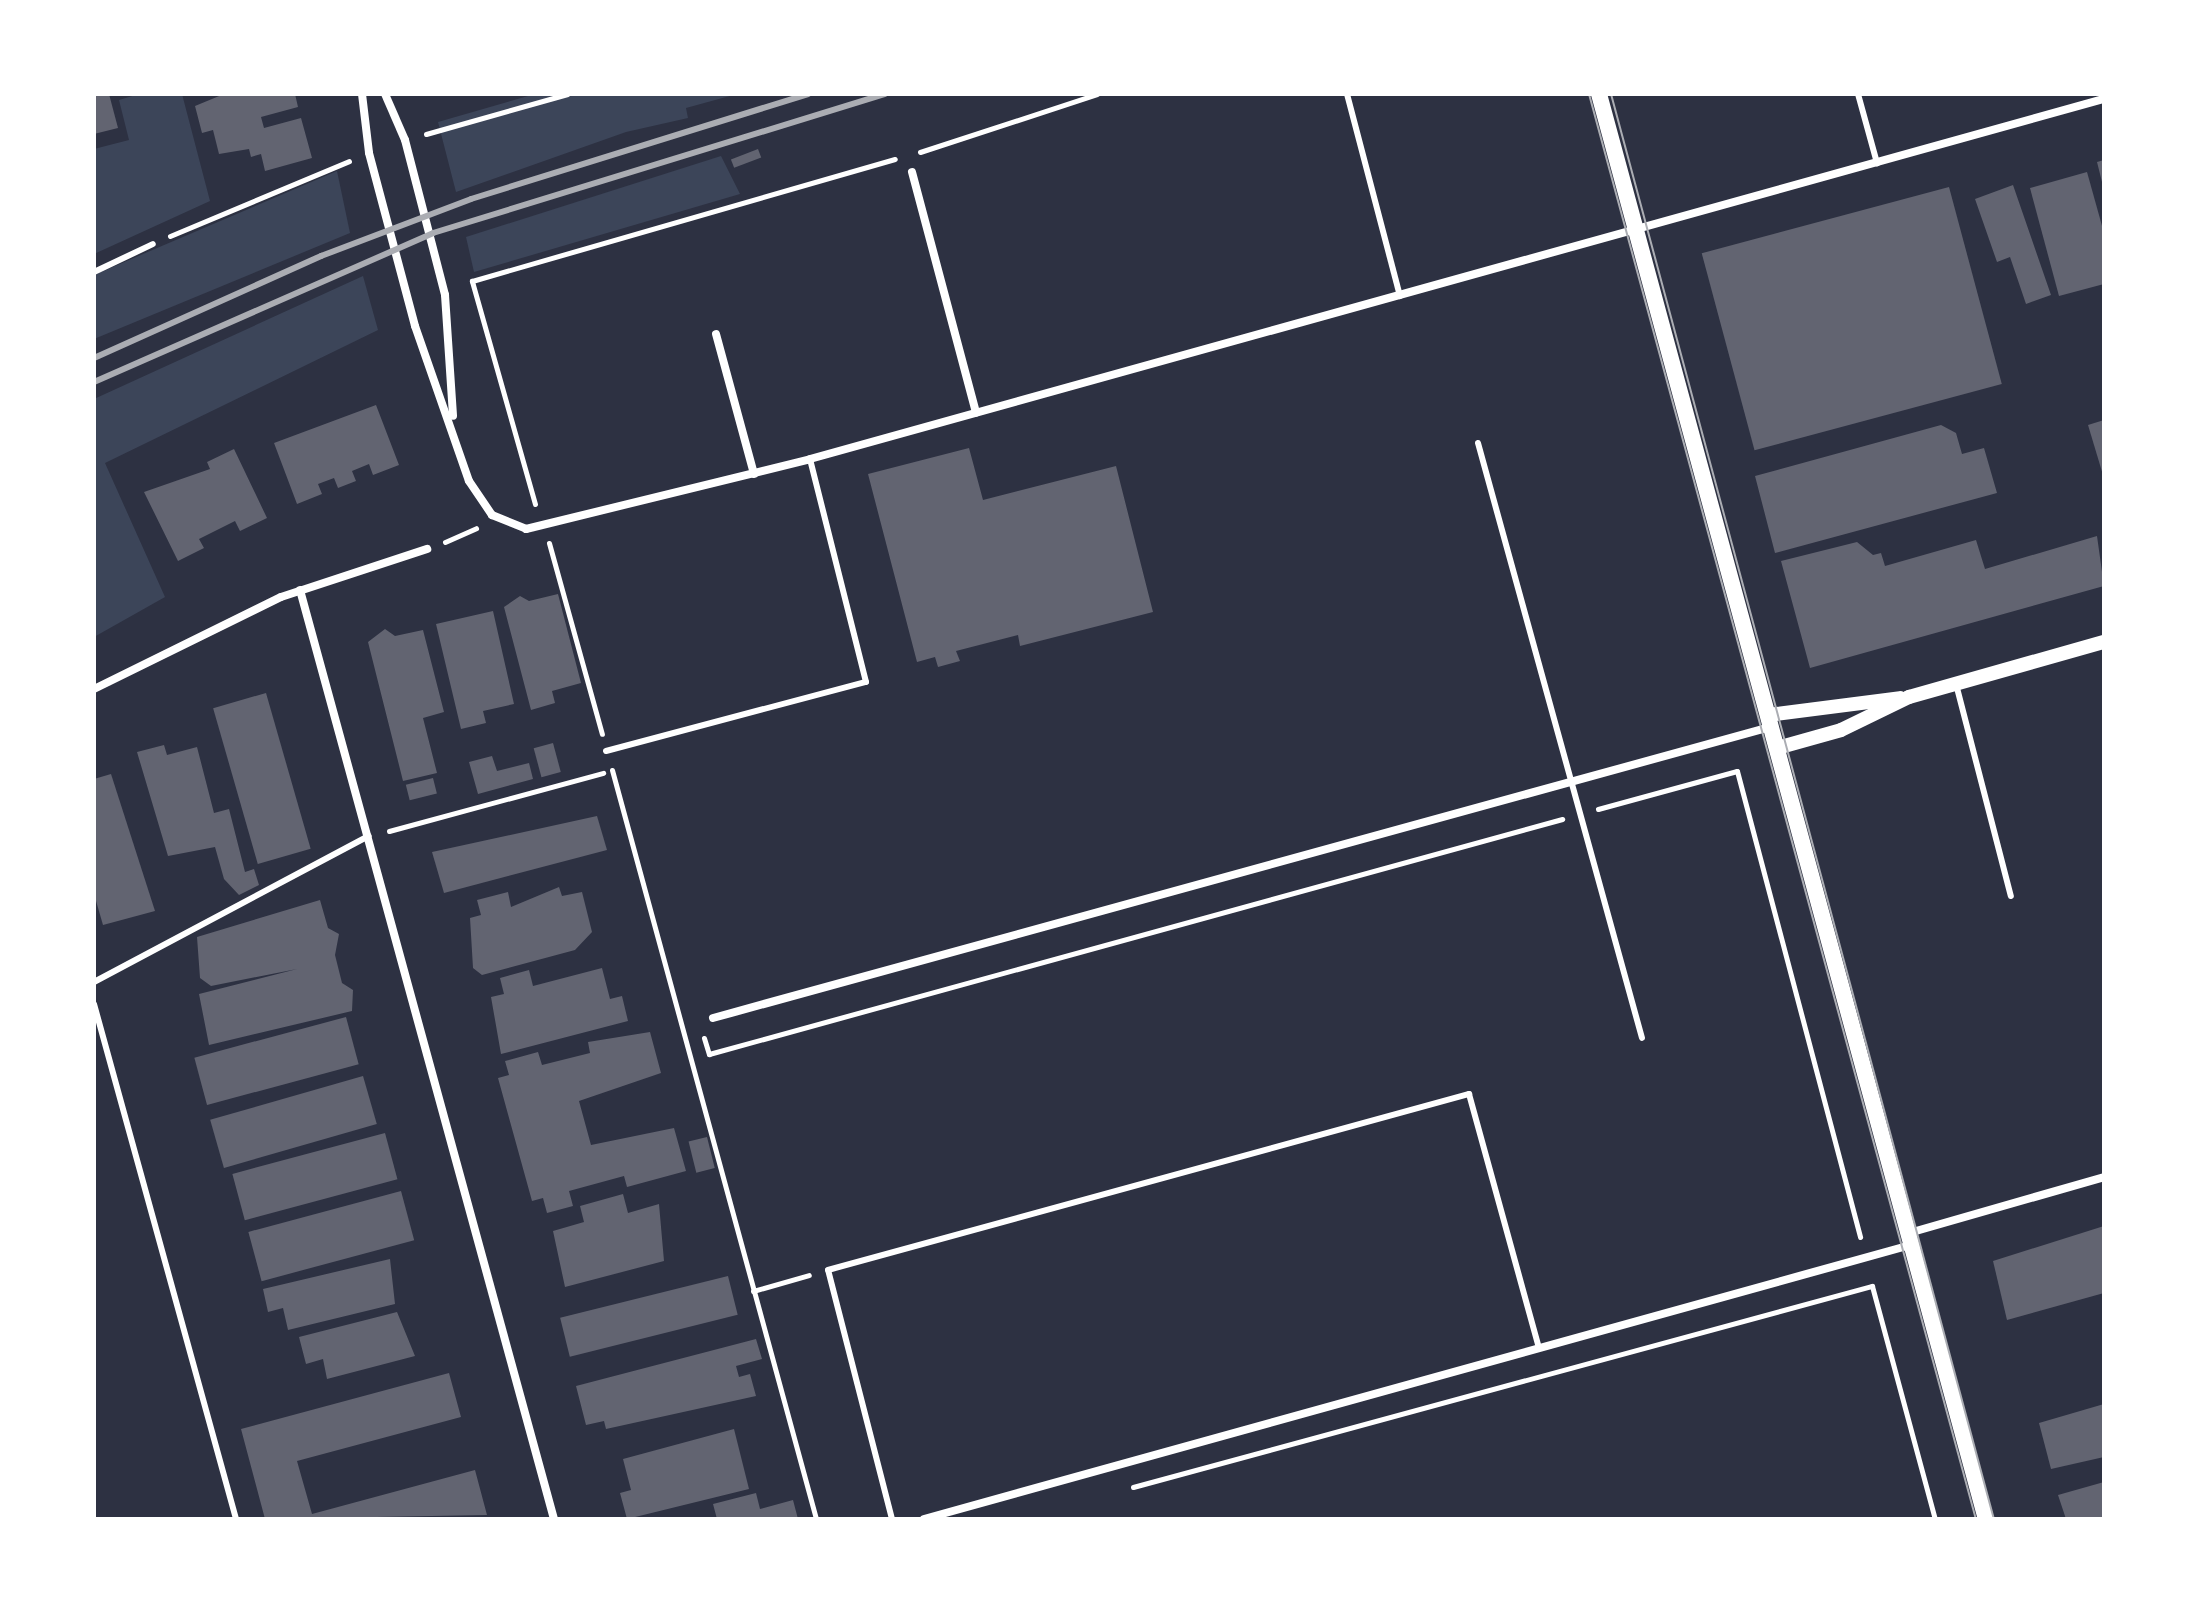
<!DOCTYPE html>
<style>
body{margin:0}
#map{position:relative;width:2198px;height:1613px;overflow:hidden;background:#2d3142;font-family:"Zilla Slab",serif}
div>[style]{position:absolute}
.green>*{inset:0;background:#3c4559}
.building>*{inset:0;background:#626471;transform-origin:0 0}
.path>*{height:5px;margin:-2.5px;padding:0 2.5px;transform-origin:2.5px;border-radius:2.5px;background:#fff}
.service>*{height:6px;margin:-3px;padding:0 3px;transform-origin:3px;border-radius:3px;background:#fff}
.minor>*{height:8px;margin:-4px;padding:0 4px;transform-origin:4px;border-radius:4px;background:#fff}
.tertiary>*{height:14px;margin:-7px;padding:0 7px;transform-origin:7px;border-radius:7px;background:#fff}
.secondary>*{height:16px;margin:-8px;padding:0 8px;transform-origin:8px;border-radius:8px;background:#fff}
.tram>*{height:2px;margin:-1px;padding:0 1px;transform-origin:1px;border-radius:1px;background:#abadb3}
.rail>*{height:6px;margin:-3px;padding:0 3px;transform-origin:3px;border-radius:3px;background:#abadb3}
span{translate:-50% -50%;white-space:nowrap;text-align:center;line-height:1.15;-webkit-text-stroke:6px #fff;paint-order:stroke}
.frame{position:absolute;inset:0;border:96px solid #fff;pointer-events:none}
</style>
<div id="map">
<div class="green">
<i style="clip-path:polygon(139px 94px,182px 94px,210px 201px,94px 254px,94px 149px,129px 140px,119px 100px)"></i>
<i style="clip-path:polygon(535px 94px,737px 94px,686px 108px,688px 118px,626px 132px,456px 192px,438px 122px)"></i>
<i style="clip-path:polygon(721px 156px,740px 194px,474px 272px,466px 237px)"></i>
<i style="clip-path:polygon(337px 171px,350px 233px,94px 339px,94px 275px)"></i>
<i style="clip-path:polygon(363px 276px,378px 330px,105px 463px,165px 597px,94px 637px,94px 399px)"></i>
</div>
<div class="building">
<i style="clip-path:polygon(94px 94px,109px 94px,118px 128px,94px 134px)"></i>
<i style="clip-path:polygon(224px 94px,295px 94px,298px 107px,261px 117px,264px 128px,301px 118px,312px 158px,265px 171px,261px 154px,251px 157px,249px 149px,219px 154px,213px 130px,202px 133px,195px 106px)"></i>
<i style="left:758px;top:149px;width:9px;height:29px;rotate:69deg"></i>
<i style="clip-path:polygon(2104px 160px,2104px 186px,2103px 186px,2097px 162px)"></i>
<i style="clip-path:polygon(2087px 172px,2104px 233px,2104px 284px,2059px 296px,2030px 188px)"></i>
<i style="clip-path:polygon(2013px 185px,2051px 295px,2026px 304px,2010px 257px,1997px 262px,1975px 199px)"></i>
<i style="left:1949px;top:187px;width:204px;height:256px;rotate:75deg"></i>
<i style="clip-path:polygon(376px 405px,399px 465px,373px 475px,369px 464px,352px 471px,356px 481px,338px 488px,334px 478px,318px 484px,322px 494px,297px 504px,274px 443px)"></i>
<i style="clip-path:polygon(2104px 420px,2104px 475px,2103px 475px,2088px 425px)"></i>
<i style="clip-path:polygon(1941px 425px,1956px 433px,1962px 454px,1984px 448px,1997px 493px,1775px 553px,1755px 476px)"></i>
<i style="clip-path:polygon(969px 448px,983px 500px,1116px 466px,1153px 612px,1020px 646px,1018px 635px,956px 651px,960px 661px,938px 667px,935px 657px,917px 662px,868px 474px)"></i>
<i style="clip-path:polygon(234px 449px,267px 518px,240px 531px,235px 521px,199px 539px,204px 548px,178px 561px,144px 492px,210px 469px,207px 462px)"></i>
<i style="clip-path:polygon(2097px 536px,2104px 586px,1810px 668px,1781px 561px,1857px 542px,1873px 555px,1881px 553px,1885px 566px,1976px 540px,1985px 569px)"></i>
<i style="clip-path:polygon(558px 594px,581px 683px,552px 691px,555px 703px,531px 710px,504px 607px,520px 596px,529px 601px)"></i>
<i style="clip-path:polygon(493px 611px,514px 704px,483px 711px,486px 723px,461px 729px,436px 624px)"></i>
<i style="clip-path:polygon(385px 629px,395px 636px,423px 630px,444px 712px,423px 718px,437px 773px,403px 781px,368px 642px)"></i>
<i style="left:266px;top:693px;width:162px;height:55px;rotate:74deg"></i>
<i style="left:553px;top:743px;width:30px;height:20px;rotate:75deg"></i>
<i style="clip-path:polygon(164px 745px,167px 755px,197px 747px,214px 813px,229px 809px,245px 872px,254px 869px,259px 885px,239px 895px,224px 879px,215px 847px,168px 856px,137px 752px)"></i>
<i style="clip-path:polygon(492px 756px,497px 771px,529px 763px,533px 779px,478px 794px,469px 762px)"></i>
<i style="clip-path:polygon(111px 774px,155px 911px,103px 925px,94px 894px,94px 779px)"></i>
<i style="left:433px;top:778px;width:16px;height:28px;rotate:76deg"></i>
<i style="clip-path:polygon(597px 816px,607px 850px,444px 893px,432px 852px)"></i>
<i style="clip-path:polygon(559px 887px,562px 896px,582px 892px,592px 932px,575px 950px,482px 975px,473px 968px,470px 918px,481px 915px,477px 900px,508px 892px,511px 907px)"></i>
<i style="clip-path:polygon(320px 900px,328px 928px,339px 934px,335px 955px,342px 983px,353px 990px,352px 1011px,209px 1045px,199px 994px,297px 969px,211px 986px,200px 978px,197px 937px)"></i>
<i style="clip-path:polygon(602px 968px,610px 999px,622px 996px,628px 1021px,501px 1054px,491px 997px,504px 994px,500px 978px,529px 970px,533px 986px)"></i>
<i style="left:346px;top:1017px;width:49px;height:157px;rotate:75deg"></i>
<i style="clip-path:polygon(650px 1032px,661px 1073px,579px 1101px,591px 1145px,674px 1128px,686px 1171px,627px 1187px,624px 1176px,569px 1191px,573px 1206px,547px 1213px,543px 1198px,532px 1201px,498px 1078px,509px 1075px,505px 1061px,538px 1052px,542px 1065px,590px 1053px,588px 1042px)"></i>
<i style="left:363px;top:1076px;width:50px;height:159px;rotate:74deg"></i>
<i style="left:385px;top:1133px;width:48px;height:158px;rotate:75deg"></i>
<i style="left:707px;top:1137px;width:32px;height:19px;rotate:76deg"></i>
<i style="left:401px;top:1191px;width:51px;height:158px;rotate:75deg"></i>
<i style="clip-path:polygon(623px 1194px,628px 1213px,659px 1204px,664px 1261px,565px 1287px,553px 1231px,584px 1222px,580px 1206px)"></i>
<i style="clip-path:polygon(2104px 1226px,2104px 1293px,2007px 1320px,1993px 1261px)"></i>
<i style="clip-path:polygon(390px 1259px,395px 1304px,288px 1330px,283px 1308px,268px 1312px,263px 1289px)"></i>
<i style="left:728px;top:1276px;width:40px;height:173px;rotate:76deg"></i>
<i style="clip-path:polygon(397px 1312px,415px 1356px,327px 1379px,323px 1359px,306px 1364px,299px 1337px)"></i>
<i style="clip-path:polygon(756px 1339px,762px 1359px,736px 1366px,739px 1377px,750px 1374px,756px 1396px,606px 1429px,604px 1421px,586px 1425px,576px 1386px)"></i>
<i style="clip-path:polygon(449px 1373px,461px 1417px,297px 1461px,312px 1514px,475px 1470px,487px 1515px,265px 1519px,241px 1429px)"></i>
<i style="clip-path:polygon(2104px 1404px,2104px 1457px,2051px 1469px,2039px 1423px)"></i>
<i style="clip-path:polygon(734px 1429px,749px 1489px,627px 1519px,620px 1493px,631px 1490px,623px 1459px)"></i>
<i style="clip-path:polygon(2104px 1482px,2104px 1519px,2066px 1519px,2058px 1495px)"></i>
<i style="clip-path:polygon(756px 1493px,760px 1509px,793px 1500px,798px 1519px,717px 1519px,713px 1504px)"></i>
</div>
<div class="path">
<i style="left:426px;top:134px;width:147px;rotate:-15.8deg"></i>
<i style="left:920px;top:152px;width:186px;rotate:-18.1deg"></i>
<i style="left:170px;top:236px;width:194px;rotate:-22.7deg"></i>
<i style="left:535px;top:504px;width:232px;rotate:-105.8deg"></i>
<i style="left:472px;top:281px;width:440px;rotate:-16.1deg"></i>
<i style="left:445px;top:542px;width:34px;rotate:-24deg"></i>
<i style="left:549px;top:543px;width:198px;rotate:74.5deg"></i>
<i style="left:612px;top:770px;width:776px;rotate:74.76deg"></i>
<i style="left:1598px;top:809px;width:144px;rotate:-15.3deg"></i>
<i style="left:1737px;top:771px;width:482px;rotate:75.2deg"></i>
<i style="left:389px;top:831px;width:222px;rotate:-15.2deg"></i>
<i style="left:704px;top:1038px;width:17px;rotate:73deg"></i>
<i style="left:709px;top:1054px;width:885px;rotate:-15.4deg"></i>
<i style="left:753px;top:1291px;width:58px;rotate:-15.9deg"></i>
<i style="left:1133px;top:1487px;width:766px;rotate:-15.22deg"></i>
<i style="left:1872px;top:1286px;width:241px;rotate:74.9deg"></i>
</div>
<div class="service">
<i style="left:1347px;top:94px;width:209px;rotate:75.3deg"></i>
<i style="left:1858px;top:94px;width:72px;rotate:74.6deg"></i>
<i style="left:94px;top:272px;width:65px;rotate:-25.4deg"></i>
<i style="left:1478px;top:443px;width:617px;rotate:74.59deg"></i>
<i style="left:1956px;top:684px;width:219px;rotate:75.5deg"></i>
<i style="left:606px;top:751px;width:269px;rotate:-14.9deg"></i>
<i style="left:866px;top:682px;width:230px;rotate:-104.1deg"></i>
<i style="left:94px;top:982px;width:311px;rotate:-28deg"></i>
<i style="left:94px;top:1004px;width:534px;rotate:74.58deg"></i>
<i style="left:892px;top:1519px;width:257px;rotate:-104.4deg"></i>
<i style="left:828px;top:1270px;width:665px;rotate:-15.35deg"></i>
<i style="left:1469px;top:1094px;width:263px;rotate:74.6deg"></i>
</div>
<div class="minor">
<i style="left:362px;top:94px;width:59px;rotate:83.2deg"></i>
<i style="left:369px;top:153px;width:179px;rotate:75.1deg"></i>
<i style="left:415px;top:326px;width:164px;rotate:70.8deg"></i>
<i style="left:469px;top:481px;width:41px;rotate:55.9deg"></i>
<i style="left:492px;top:515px;width:37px;rotate:22deg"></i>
<i style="left:526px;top:529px;width:292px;rotate:-13.8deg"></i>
<i style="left:810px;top:459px;width:1343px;rotate:-15.55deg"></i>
<i style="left:385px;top:94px;width:50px;rotate:66.5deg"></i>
<i style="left:405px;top:140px;width:160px;rotate:75.5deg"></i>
<i style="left:445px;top:295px;width:121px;rotate:86.2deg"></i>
<i style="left:912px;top:172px;width:249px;rotate:75.1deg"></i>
<i style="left:716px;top:334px;width:145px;rotate:74.8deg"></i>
<i style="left:300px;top:590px;width:963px;rotate:74.71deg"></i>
<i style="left:94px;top:689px;width:208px;rotate:-26.2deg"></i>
<i style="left:281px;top:597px;width:154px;rotate:-18.2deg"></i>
<i style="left:713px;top:1018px;width:1096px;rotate:-15.39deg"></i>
<i style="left:1909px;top:1233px;width:203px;rotate:-16deg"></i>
<i style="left:924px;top:1519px;width:1024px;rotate:-15.52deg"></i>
</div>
<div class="tertiary">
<i style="left:1768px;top:715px;width:133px;rotate:-7.3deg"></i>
<i style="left:1777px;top:748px;width:66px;rotate:-15.7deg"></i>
<i style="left:1841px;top:730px;width:76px;rotate:-25.9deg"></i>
<i style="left:1909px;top:697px;width:203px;rotate:-15.8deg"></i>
</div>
<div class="secondary">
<i style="left:1599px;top:94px;width:1477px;rotate:74.81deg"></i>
</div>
<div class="tram">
<i style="left:1589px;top:94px;width:1477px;rotate:74.81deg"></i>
<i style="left:1611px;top:94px;width:1476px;rotate:74.96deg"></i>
</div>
<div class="rail">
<i style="left:94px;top:358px;width:249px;rotate:-24.2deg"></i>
<i style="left:321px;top:256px;width:160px;rotate:-20.8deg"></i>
<i style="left:471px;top:199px;width:353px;rotate:-17.3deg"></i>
<i style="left:94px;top:382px;width:370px;rotate:-23.7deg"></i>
<i style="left:433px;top:233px;width:473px;rotate:-17.1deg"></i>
</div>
<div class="frame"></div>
</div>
